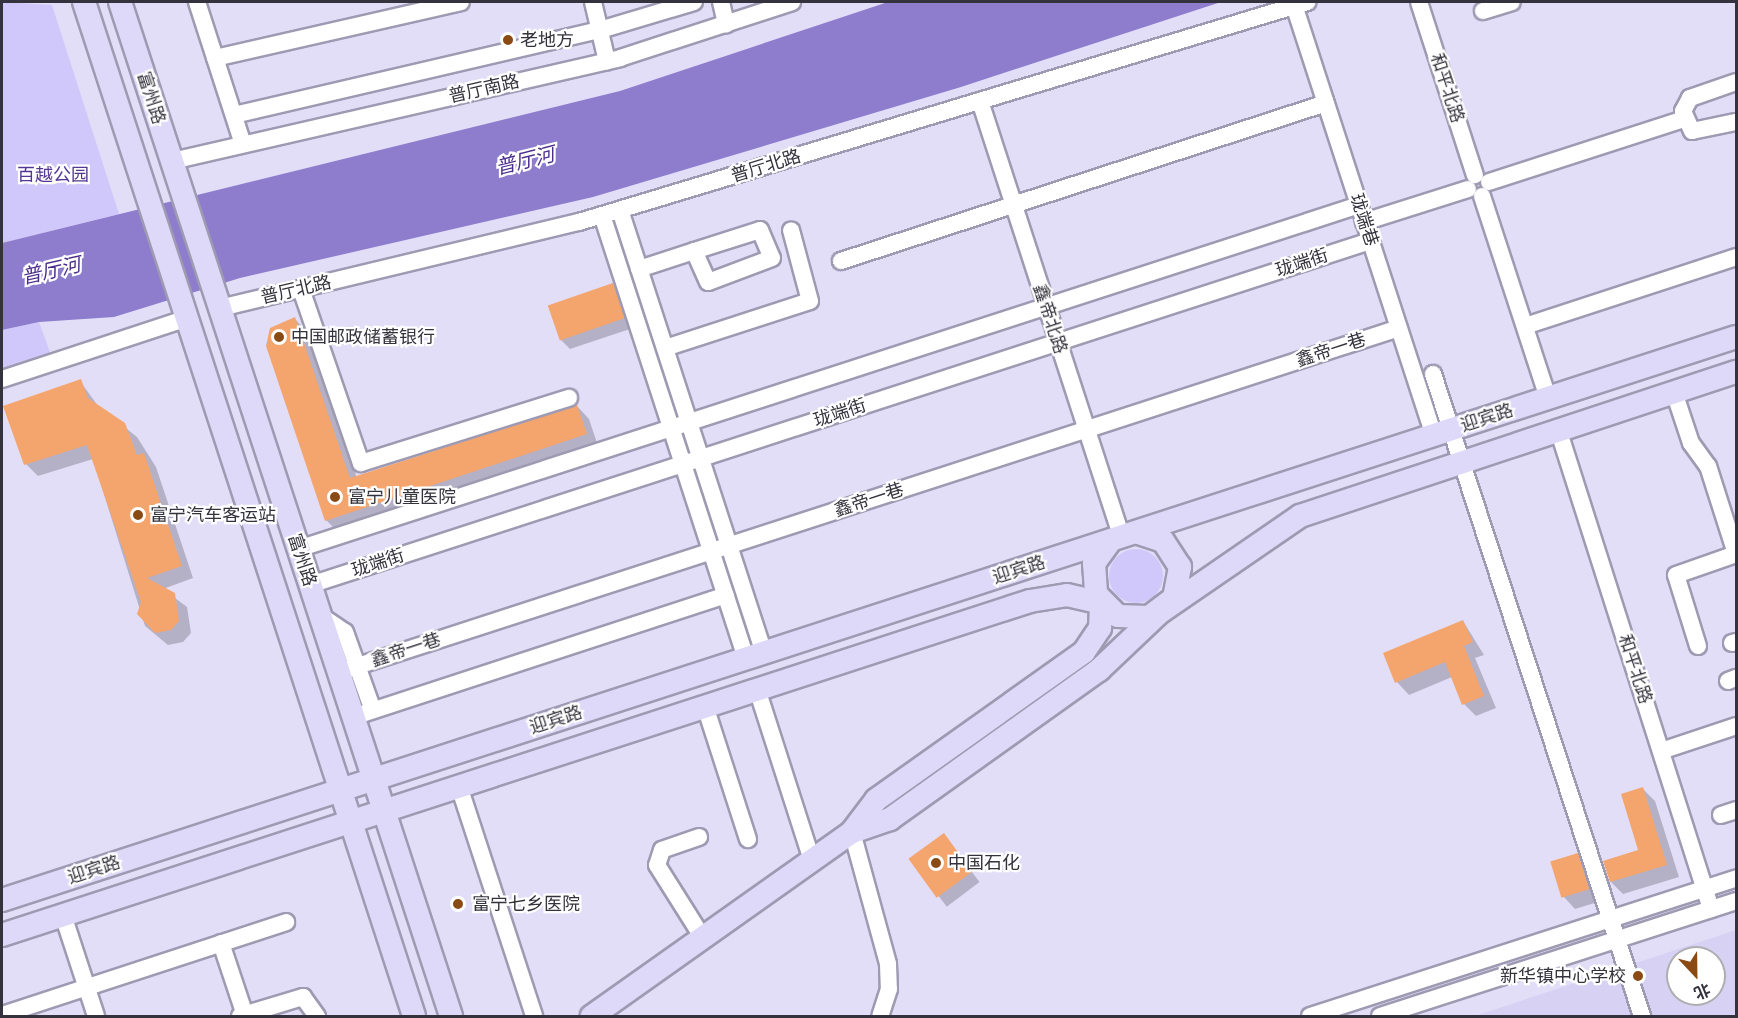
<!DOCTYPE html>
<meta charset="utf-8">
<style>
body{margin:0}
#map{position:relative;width:1738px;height:1018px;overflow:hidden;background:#e2def8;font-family:"Space Grotesk","Noto Sans SC",sans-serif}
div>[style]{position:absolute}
.built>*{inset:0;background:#d7d2f3}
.green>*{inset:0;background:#d0c8fb}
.round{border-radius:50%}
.water>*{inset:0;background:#8e7dcd}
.shadow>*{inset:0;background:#0003;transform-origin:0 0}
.building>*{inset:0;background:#f4a46d;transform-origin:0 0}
.roads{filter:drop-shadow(2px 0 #9e9ab2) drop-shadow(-2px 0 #9e9ab2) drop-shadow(0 2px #9e9ab2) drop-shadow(0 -2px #9e9ab2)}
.minor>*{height:16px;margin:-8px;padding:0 8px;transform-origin:8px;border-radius:8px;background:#fff}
.major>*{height:22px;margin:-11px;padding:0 11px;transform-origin:11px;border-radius:11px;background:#ded9f8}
.dots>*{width:16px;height:16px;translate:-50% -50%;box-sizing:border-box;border:3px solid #fff;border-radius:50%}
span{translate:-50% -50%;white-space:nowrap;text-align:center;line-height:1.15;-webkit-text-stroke:4.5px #fff;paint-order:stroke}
.poi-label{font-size:18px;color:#34333d}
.left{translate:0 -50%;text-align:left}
.right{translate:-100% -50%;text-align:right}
.street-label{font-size:18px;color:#34333d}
.park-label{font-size:18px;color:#533796}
.water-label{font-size:20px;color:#4b2e8c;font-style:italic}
.frame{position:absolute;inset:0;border:3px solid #34333d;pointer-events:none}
.north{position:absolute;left:1666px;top:946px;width:60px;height:60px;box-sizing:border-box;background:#fff;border:2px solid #aeadb1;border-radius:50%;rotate:158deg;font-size:16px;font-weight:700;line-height:24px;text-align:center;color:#34333d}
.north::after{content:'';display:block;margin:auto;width:21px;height:27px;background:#8a4a14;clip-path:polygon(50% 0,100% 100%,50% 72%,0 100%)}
</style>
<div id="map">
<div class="built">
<i style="clip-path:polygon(evenodd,1736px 930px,1736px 1016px,1475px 1016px,1736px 930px,1678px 958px,1714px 958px,1714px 994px,1678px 994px,1678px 958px)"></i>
</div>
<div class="green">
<i style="clip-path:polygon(2px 2px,52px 5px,119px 214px,2px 243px)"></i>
<i style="clip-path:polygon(39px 322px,51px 355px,2px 371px,2px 330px)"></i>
<i class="round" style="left:1109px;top:549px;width:54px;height:54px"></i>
</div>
<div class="water">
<i style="clip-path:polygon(888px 2px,1221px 2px,961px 87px,593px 197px,240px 278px,114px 317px,39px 322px,2px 330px,2px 243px,620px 91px)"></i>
</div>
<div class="shadow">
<i style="clip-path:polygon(613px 285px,622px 294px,633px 328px,570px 349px,561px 340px)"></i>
<i style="clip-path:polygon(295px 319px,307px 332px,357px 478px,577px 406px,589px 419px,598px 446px,339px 533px,326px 520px)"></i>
<i style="clip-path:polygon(80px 381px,98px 406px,137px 437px,156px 467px,193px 578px,163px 589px,187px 607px,191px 633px,183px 642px,168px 645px,145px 626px,93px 459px,38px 476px,26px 464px)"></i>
<i style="clip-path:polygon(1463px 621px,1484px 655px,1475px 658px,1496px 708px,1476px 716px,1464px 704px,1452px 677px,1409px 695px,1397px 682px)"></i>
<i style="clip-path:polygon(1643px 789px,1655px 801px,1679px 877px,1623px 894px,1611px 882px,1640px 851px)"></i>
<i style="left:944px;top:835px;width:59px;height:41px;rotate:53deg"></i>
<i style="clip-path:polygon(1577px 855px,1590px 867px,1601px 901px,1575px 909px,1563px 896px)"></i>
</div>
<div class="building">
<i style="left:613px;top:283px;width:37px;height:69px;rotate:71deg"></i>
<i style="clip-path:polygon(295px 317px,350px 478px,577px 405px,587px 434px,325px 521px,266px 346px,270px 328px)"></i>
<i style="clip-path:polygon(81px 379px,88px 398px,125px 423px,137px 455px,144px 453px,182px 566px,147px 578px,175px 593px,179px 621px,171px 630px,155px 633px,137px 614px,141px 602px,87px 445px,24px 465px,3px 406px)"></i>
<i style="clip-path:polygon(1463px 620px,1473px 642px,1464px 646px,1484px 696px,1462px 705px,1445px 662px,1395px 683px,1383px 653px)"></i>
<i style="clip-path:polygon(1643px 787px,1667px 865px,1610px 882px,1603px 861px,1638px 850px,1621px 794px)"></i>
<i style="left:944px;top:833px;width:48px;height:44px;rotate:54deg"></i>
<i style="left:1578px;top:853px;width:38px;height:29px;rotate:73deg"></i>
</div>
<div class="roads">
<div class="minor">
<i style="left:197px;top:2px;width:149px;rotate:72.1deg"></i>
<i style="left:593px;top:2px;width:61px;rotate:76.7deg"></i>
<i style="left:721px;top:2px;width:23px;rotate:77deg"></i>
<i style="left:1419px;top:2px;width:182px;rotate:72.1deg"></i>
<i style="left:1294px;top:5px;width:452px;rotate:72deg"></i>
<i style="left:1483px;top:11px;width:30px;rotate:-17deg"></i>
<i style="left:215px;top:58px;width:252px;rotate:-12.8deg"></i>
<i style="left:1736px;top:82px;width:49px;rotate:160.8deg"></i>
<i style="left:1690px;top:98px;width:15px;rotate:118deg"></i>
<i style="left:1683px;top:111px;width:22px;rotate:66deg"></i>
<i style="left:1692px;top:131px;width:45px;rotate:-11.6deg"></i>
<i style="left:980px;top:101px;width:457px;rotate:72deg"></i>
<i style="left:234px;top:115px;width:376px;rotate:-13.1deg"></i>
<i style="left:600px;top:30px;width:98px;rotate:-16.6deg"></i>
<i style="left:172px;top:161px;width:460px;rotate:-12.9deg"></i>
<i style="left:620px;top:58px;width:181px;rotate:-18deg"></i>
<i style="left:1489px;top:182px;width:205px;rotate:-17.9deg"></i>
<i style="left:1482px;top:196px;width:213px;rotate:71.9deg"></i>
<i style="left:620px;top:210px;width:466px;rotate:72deg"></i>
<i style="left:602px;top:215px;width:466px;rotate:72deg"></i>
<i style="left:1364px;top:222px;width:109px;rotate:-17.6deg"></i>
<i style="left:841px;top:261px;width:510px;rotate:-18.04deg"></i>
<i style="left:639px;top:269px;width:58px;rotate:-18.1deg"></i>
<i style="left:694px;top:251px;width:69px;rotate:-17.7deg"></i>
<i style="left:760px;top:230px;width:30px;rotate:67deg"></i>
<i style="left:772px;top:258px;width:68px;rotate:159.4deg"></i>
<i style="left:708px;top:282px;width:34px;rotate:-114deg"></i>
<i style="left:301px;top:289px;width:184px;rotate:71deg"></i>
<i style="left:361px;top:463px;width:218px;rotate:-17.4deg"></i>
<i style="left:220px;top:308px;width:369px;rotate:-13.5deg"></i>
<i style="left:579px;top:222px;width:761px;rotate:-16.81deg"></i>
<i style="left:1525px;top:326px;width:222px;rotate:-18.1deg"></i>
<i style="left:665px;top:348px;width:152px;rotate:-18deg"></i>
<i style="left:810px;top:301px;width:73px;rotate:-105deg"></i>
<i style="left:1433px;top:374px;width:675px;rotate:71.97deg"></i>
<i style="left:2px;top:379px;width:195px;rotate:-18.2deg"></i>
<i style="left:1674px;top:392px;width:54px;rotate:71.6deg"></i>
<i style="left:1691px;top:443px;width:29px;rotate:54deg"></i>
<i style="left:1708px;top:466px;width:92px;rotate:72.3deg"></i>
<i style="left:1558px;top:429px;width:504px;rotate:72.32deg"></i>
<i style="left:298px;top:549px;width:1115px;rotate:-17.96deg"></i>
<i style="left:310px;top:585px;width:1114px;rotate:-17.98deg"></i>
<i style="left:318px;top:614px;width:32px;rotate:34deg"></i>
<i style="left:345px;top:632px;width:81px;rotate:70.4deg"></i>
<i style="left:1732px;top:643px;width:4px;rotate:-14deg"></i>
<i style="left:1698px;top:646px;width:74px;rotate:-107.2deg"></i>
<i style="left:1676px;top:575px;width:64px;rotate:-19.3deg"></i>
<i style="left:339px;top:672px;width:1114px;rotate:-17.98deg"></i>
<i style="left:1728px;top:681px;width:9px;rotate:-21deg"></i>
<i style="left:757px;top:689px;width:180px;rotate:72.2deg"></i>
<i style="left:705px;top:706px;width:140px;rotate:72.1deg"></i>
<i style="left:353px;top:717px;width:392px;rotate:-18.1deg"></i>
<i style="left:1661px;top:751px;width:79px;rotate:-18.4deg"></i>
<i style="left:459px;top:786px;width:242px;rotate:71.9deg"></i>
<i style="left:1721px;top:815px;width:16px;rotate:-18deg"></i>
<i style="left:852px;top:832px;width:137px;rotate:74.7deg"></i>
<i style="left:888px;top:964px;width:25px;rotate:88deg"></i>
<i style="left:889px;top:989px;width:28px;rotate:108deg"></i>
<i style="left:699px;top:837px;width:39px;rotate:161deg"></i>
<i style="left:662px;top:850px;width:16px;rotate:108deg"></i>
<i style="left:657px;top:865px;width:86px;rotate:57.8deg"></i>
<i style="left:63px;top:915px;width:106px;rotate:71.9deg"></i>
<i style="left:221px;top:943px;width:76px;rotate:71.6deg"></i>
<i style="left:2px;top:1015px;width:299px;rotate:-18.1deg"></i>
<i style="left:240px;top:1016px;width:66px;rotate:-16.8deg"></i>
<i style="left:303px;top:997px;width:24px;rotate:54deg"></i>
<i style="left:1310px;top:1016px;width:448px;rotate:-17.9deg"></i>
<i style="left:1380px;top:1016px;width:374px;rotate:-17.9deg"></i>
</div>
<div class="major">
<i style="left:84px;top:2px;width:1066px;rotate:71.97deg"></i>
<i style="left:120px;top:2px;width:1067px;rotate:71.92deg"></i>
<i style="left:1111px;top:540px;width:29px;rotate:126deg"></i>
<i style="left:1094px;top:563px;width:31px;rotate:86deg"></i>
<i style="left:1096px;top:594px;width:31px;rotate:45deg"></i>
<i style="left:1118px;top:616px;width:31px;rotate:2deg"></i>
<i style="left:1149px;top:617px;width:31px;rotate:-37deg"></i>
<i style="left:1174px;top:598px;width:32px;rotate:-79deg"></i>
<i style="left:1180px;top:567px;width:31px;rotate:-123deg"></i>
<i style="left:1163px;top:541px;width:28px;rotate:-162deg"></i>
<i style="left:852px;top:832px;width:40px;rotate:-18.9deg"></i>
<i style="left:890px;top:819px;width:257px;rotate:-35.5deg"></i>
<i style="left:1099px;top:670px;width:83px;rotate:-43.5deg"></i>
<i style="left:1159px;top:613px;width:171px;rotate:-34.5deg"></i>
<i style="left:1300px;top:516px;width:459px;rotate:-18.3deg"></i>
<i style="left:2px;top:900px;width:1823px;rotate:-17.99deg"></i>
<i style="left:2px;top:935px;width:1081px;rotate:-18deg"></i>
<i style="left:1030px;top:601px;width:37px;rotate:-9deg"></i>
<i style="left:1067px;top:595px;width:35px;rotate:13deg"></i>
<i style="left:1101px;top:603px;width:25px;rotate:92deg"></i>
<i style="left:1100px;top:628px;width:29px;rotate:124deg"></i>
<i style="left:1084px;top:652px;width:255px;rotate:144.6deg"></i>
<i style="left:876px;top:800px;width:40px;rotate:127deg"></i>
<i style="left:852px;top:832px;width:319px;rotate:144.7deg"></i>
</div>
</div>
<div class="dots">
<i style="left:508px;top:40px;background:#8a4a14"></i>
<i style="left:279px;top:337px;background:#8a4a14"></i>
<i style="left:335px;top:497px;background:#8a4a14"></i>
<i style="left:138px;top:515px;background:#8a4a14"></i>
<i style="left:936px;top:863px;background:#8a4a14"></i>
<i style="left:458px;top:904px;background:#8a4a14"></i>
<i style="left:1638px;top:976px;background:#8a4a14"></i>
</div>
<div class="poi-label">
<span class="left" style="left:520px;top:40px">老地方</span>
<span class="left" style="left:291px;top:337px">中国邮政储蓄银行</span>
<span class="left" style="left:348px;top:497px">富宁儿童医院</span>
<span class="left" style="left:150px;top:515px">富宁汽车客运站</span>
<span class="left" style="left:948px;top:863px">中国石化</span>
<span class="left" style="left:472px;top:904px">富宁七乡医院</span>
<span class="right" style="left:1626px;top:976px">新华镇中心学校</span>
</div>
<div class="street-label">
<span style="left:1447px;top:88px;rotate:72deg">和平北路</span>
<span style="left:484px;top:89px;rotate:-13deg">普厅南路</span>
<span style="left:151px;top:98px;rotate:72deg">富州路</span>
<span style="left:766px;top:166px;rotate:-17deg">普厅北路</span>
<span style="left:1364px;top:220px;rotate:72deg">珑端巷</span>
<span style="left:1302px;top:263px;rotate:-18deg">珑端街</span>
<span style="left:296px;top:290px;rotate:-13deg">普厅北路</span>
<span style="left:1050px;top:319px;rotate:72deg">鑫帝北路</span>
<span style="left:1331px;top:350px;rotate:-18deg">鑫帝一巷</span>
<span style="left:840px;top:413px;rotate:-18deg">珑端街</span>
<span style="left:1487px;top:418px;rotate:-18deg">迎宾路</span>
<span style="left:869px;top:500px;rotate:-18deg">鑫帝一巷</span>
<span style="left:302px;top:560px;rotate:72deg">富州路</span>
<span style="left:378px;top:563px;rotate:-18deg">珑端街</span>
<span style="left:1019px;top:570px;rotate:-18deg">迎宾路</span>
<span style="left:406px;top:650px;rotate:-18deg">鑫帝一巷</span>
<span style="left:1635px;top:669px;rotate:72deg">和平北路</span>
<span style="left:556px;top:720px;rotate:-18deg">迎宾路</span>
<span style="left:94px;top:870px;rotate:-18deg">迎宾路</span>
</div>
<div class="park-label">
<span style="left:53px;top:175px">百越公园</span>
</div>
<div class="water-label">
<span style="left:525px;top:161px;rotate:-14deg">普厅河</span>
<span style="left:51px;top:271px;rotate:-13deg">普厅河</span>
</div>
<div class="frame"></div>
<div class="north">北</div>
</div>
